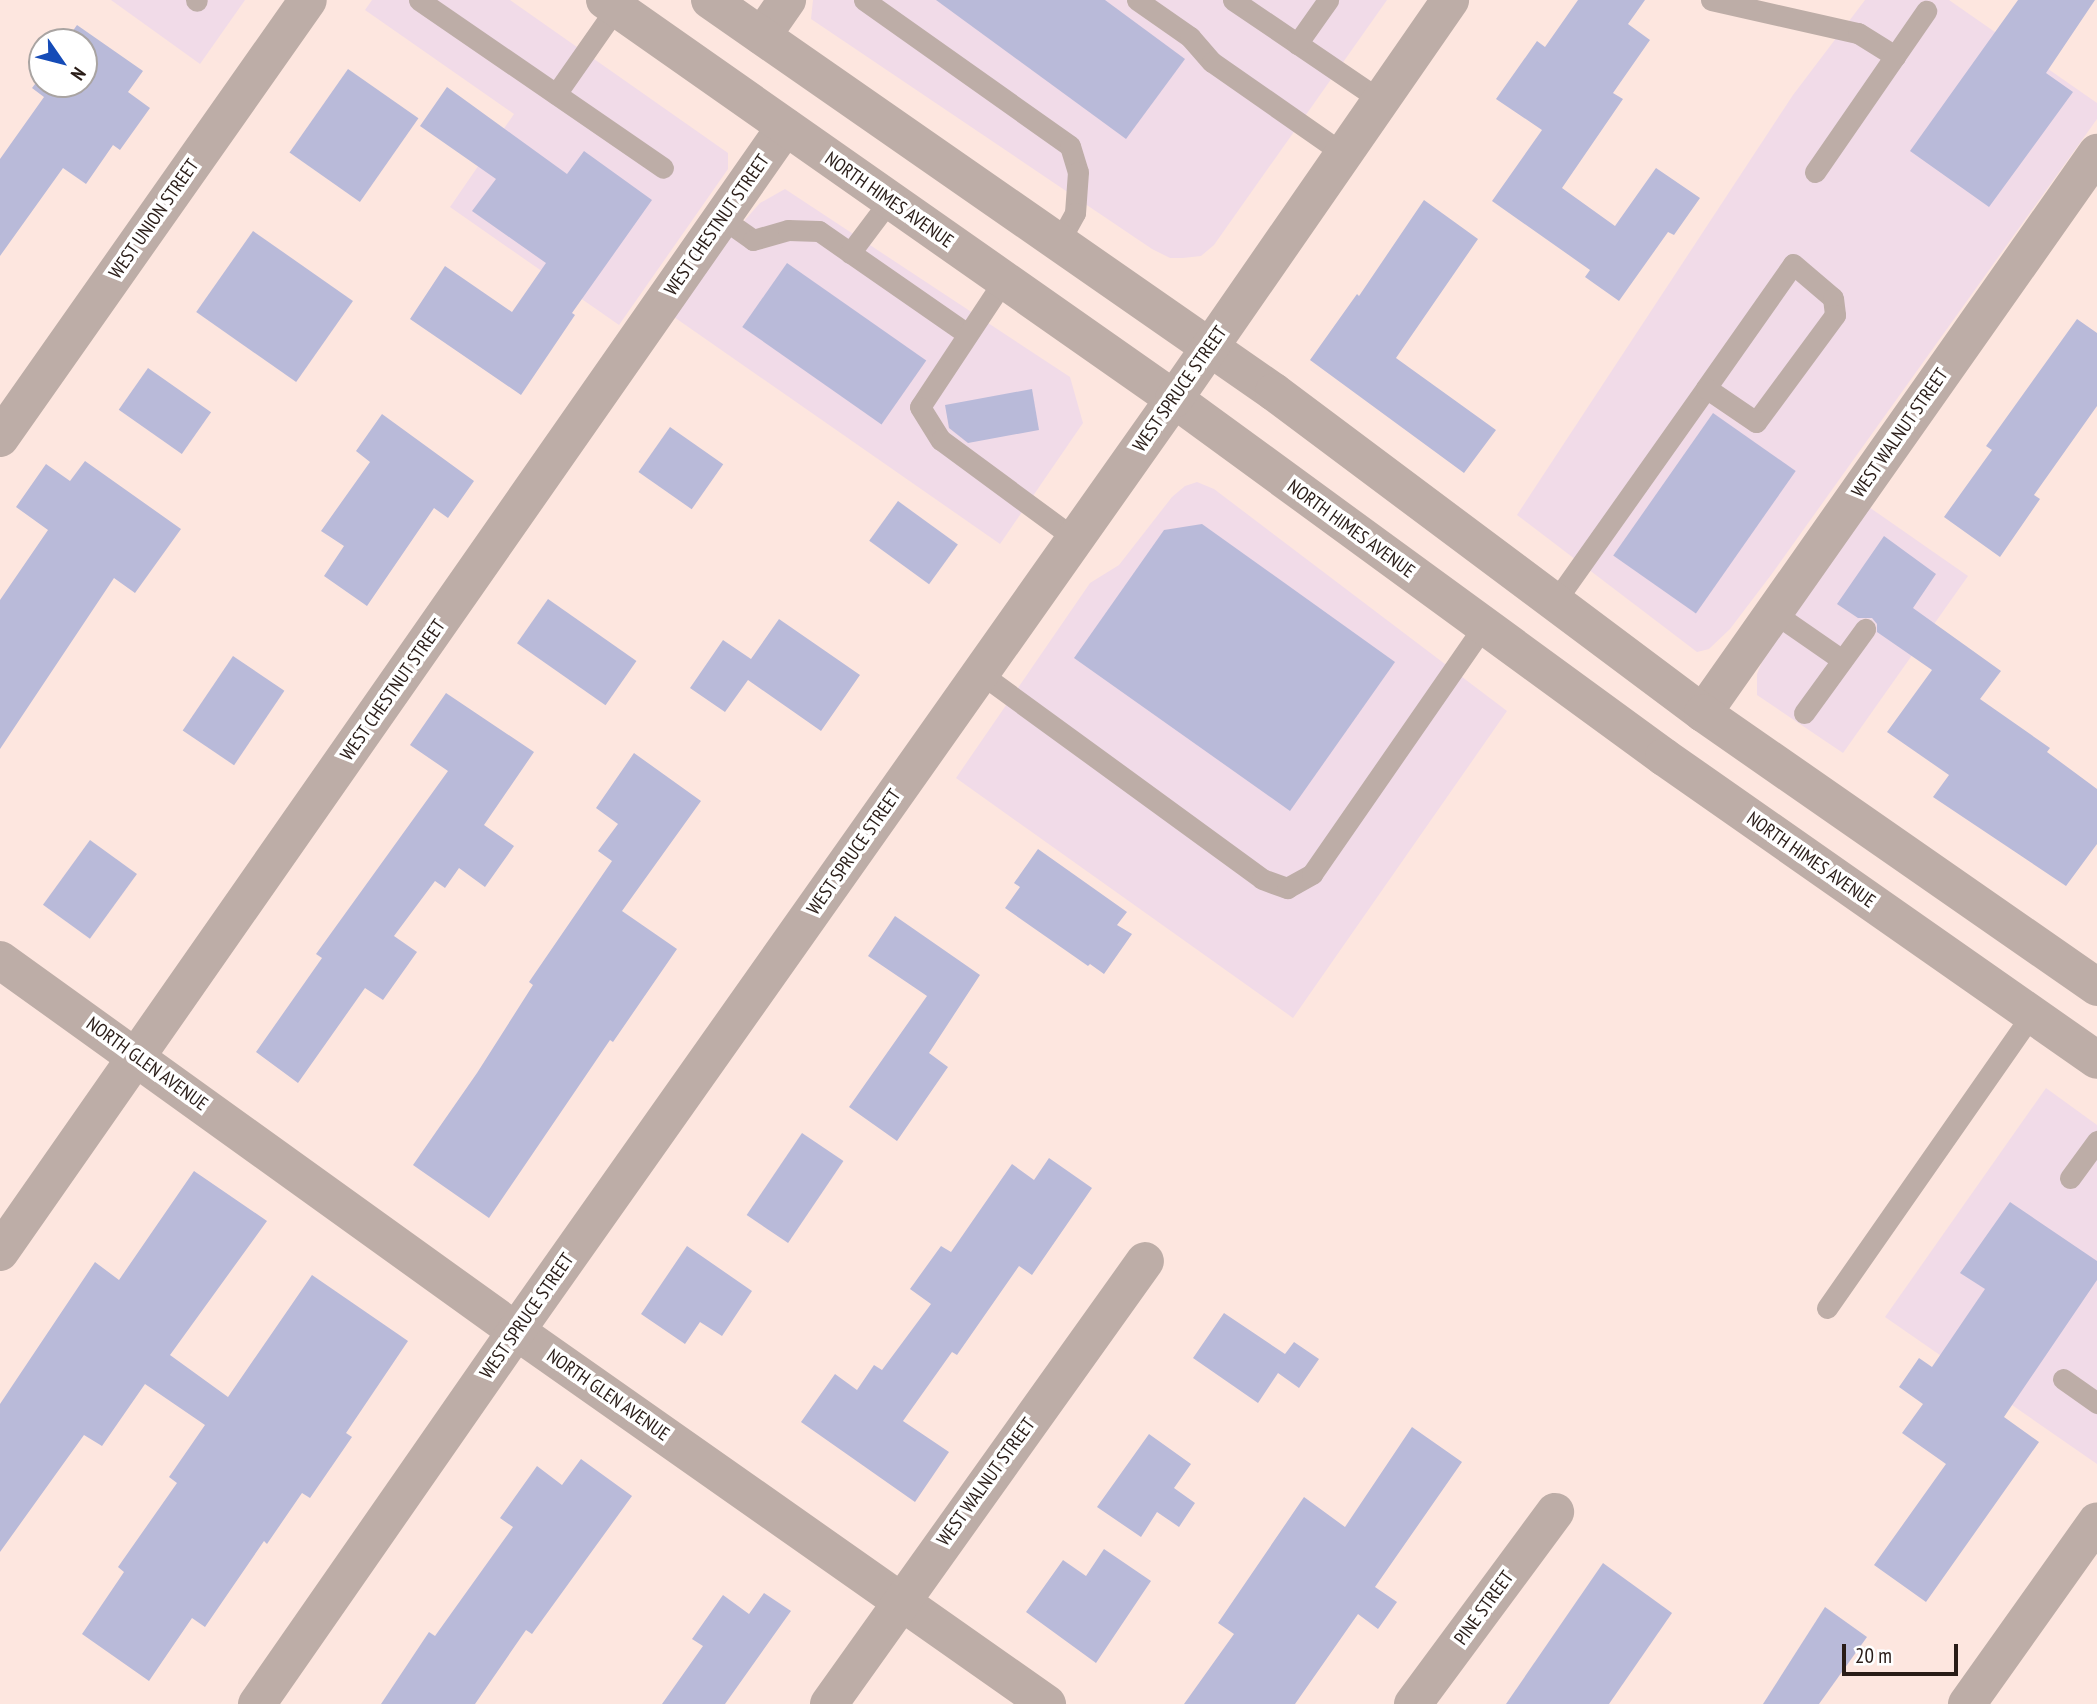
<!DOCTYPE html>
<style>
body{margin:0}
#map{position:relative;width:2097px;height:1704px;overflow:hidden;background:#fde6df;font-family:"PT Sans Narrow",sans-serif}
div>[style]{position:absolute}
.commercial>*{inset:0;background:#f1dbe8}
.building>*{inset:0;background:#b9bad9;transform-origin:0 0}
.service>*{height:21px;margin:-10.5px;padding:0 10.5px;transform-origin:10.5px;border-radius:10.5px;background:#bdada7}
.minor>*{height:38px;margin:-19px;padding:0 19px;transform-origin:19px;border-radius:19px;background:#bdada7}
.tertiary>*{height:38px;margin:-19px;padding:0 19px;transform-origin:19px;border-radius:19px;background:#bdada7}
span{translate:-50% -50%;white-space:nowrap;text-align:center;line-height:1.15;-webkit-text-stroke:7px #fff;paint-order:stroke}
.street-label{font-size:19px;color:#291c17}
.north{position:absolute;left:28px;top:28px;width:70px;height:70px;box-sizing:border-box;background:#fff;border:2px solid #a9a4a2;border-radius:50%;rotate:125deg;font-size:19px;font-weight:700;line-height:28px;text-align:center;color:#291c17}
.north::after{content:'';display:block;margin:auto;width:24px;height:32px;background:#154bb7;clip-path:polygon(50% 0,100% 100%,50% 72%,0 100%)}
.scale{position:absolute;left:1842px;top:1644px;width:116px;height:32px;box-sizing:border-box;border:4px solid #291c17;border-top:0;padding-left:9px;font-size:21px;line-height:24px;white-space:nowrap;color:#291c17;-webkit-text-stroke:5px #fff;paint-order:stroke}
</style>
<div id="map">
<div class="commercial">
<i style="clip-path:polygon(111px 0,245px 0,200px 64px)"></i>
<i style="clip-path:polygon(372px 0,510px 0,728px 153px,728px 169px,619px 325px,450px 207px,514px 114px,365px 10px)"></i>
<i style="clip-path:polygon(813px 0,1387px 0,1214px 245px,1201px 256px,1183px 258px,1170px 258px,1152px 249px,811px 19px)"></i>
<i style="clip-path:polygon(1865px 0,1949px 0,2097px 103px,2097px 119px,1771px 575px,1730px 629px,1709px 649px,1697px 652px,1517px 515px,1793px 95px)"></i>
<i style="clip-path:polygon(785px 189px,1070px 377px,1083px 423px,1000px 544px,674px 317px,729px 238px,760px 203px)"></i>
<i style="clip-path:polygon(1197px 482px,1214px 489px,1507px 711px,1293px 1018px,956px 778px,1090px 583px,1119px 565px,1172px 497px,1185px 486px)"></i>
<i style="clip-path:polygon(1866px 505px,1968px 576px,1843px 753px,1757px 695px,1757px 674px,1768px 646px)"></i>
<i style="clip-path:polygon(2046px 1088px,2097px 1125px,2097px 1464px,1885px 1317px)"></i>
</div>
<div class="building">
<i style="clip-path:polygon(936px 0,1105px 0,1185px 59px,1126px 139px)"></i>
<i style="clip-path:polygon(1578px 0,1645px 0,1628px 24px,1650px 40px,1613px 93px,1623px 99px,1562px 188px,1615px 226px,1656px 168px,1700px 198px,1674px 235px,1668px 232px,1619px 301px,1585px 277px,1590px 270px,1492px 201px,1542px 130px,1496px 99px,1537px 41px,1545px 47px)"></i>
<i style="clip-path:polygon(2018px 0,2095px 0,2046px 73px,2073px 92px,1989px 207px,1910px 151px)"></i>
<i style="clip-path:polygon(77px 25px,143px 71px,128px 92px,150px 108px,120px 150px,113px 145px,86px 184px,63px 168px,0 256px,0 159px,44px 97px,32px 88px,42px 75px,42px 84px,84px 84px,84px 42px,65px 42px)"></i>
<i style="left:348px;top:69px;width:86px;height:102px;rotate:35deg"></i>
<i style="clip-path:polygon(447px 87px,567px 174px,584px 151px,652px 200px,572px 313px,575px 315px,521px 395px,410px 319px,445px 266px,512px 312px,546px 263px,472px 211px,496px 179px,420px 126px)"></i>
<i style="clip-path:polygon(1424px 200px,1478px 239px,1396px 358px,1496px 430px,1464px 473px,1310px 360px,1357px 294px,1359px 296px)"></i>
<i style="left:253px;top:231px;width:122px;height:99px;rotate:35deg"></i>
<i style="left:787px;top:263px;width:170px;height:78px;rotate:35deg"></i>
<i style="clip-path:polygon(2077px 319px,2097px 333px,2097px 406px,2034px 495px,2040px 499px,2000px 557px,1944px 517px,1992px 450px,1986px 446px)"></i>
<i style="left:148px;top:368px;width:77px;height:51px;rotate:35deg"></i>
<i style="clip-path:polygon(1032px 389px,1039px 430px,968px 443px,949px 428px,945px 405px)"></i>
<i style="left:1713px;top:413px;width:101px;height:174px;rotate:35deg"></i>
<i style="clip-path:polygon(382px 414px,474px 481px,448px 518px,434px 508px,367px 606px,324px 576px,344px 546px,321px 531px,370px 462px,356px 451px)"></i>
<i style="left:670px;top:427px;width:65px;height:55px;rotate:35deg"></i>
<i style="clip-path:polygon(85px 461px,181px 529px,135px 593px,114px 578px,0 749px,0 600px,48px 530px,16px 507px,46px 464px,70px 481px)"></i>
<i style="left:898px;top:501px;width:74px;height:49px;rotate:36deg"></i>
<i style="clip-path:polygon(1202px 524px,1395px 662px,1290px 811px,1074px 658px,1164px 530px)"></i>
<i style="clip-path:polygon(1884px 536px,1936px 574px,1913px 608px,2001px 671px,1980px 699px,2050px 748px,2047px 752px,2097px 789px,2097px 844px,2066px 886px,1933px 797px,1949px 775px,1887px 732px,1932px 670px,1877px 632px,1877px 624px,1872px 618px,1858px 618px,1837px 604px)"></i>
<i style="left:548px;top:599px;width:108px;height:54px;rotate:35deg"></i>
<i style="clip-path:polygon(779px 619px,860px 675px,821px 731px,748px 680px,725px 712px,690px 688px,723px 640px,751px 659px)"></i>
<i style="left:233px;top:656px;width:62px;height:90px;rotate:34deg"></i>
<i style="clip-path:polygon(446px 693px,534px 752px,484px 825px,514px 846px,485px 887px,459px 868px,445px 888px,435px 881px,394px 936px,417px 952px,383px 1000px,365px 988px,298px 1083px,256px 1052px,322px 958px,316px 954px,448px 771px,410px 745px)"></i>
<i style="clip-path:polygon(634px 753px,701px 801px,622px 911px,677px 949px,613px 1042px,610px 1040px,489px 1218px,413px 1165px,477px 1073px,533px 985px,529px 982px,612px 861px,598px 851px,618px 824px,596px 808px)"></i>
<i style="left:90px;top:840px;width:58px;height:80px;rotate:36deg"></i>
<i style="clip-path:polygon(1038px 849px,1127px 912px,1117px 925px,1132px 934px,1104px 974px,1090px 964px,1088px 966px,1005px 908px,1020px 887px,1014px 883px)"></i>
<i style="clip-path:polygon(895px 916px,980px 975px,929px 1053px,948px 1067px,897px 1141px,849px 1107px,927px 996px,868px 956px)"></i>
<i style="left:802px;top:1133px;width:50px;height:99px;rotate:34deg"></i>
<i style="clip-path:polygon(1049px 1158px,1092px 1188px,1032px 1275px,1019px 1266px,957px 1355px,952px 1352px,903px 1421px,949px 1452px,915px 1502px,801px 1422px,835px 1374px,857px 1390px,874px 1365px,882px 1370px,931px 1304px,910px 1289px,941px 1246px,951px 1252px,1012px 1164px,1034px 1180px)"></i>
<i style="clip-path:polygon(194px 1171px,267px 1221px,170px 1355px,228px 1397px,312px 1275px,408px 1341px,346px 1433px,352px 1437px,310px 1498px,302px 1493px,267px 1544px,264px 1541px,205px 1627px,192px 1618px,149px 1681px,82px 1634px,124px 1572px,118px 1567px,177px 1483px,169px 1477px,205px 1425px,145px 1384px,102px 1446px,84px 1435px,0 1552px,0 1404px,95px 1262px,119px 1280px)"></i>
<i style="clip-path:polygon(2010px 1202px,2097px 1261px,2097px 1280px,2004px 1417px,2039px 1442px,1926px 1602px,1874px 1565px,1946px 1464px,1902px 1433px,1923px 1404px,1899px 1387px,1919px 1358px,1932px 1367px,1985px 1289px,1960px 1273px)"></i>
<i style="clip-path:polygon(687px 1246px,752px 1291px,722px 1336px,700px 1322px,685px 1344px,641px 1314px)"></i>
<i style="clip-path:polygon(1224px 1313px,1285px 1354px,1294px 1342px,1319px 1359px,1299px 1388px,1278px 1373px,1258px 1403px,1193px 1358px)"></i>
<i style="clip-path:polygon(1412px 1427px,1462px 1462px,1375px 1587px,1397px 1602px,1378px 1629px,1358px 1614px,1295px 1704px,1184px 1704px,1234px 1634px,1218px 1623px,1304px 1497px,1345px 1527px)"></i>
<i style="clip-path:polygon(1149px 1434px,1191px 1464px,1174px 1488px,1195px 1503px,1179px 1527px,1157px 1512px,1141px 1537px,1097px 1507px)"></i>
<i style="clip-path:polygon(581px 1459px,632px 1496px,532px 1634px,526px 1630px,475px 1704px,381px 1704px,429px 1632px,435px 1636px,513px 1527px,500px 1518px,537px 1466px,562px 1485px)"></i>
<i style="clip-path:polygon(1104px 1549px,1151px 1581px,1096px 1663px,1026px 1612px,1063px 1560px,1086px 1576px)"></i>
<i style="clip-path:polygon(1603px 1563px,1672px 1613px,1609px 1704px,1506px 1704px)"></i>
<i style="clip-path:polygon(764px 1593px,791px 1611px,725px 1704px,662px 1704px,703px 1646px,692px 1639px,723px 1595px,749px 1614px)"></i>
<i style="clip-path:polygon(1825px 1607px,1867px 1637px,1819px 1704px,1763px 1704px)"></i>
</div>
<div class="service">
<i style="left:196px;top:0;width:1px;rotate:45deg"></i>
<i style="left:419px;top:0;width:296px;rotate:34.5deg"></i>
<i style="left:864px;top:0;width:252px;rotate:35.3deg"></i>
<i style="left:1070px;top:146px;width:27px;rotate:73deg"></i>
<i style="left:1078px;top:172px;width:41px;rotate:94.2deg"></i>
<i style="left:1075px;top:213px;width:33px;rotate:119deg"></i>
<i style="left:1137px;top:0;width:65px;rotate:34.9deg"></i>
<i style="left:1190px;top:37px;width:33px;rotate:49deg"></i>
<i style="left:1212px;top:62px;width:161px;rotate:34.9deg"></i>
<i style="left:1233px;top:0;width:178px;rotate:34.2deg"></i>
<i style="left:1711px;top:0;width:151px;rotate:12.7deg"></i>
<i style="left:1858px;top:33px;width:44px;rotate:31.9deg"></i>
<i style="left:1297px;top:44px;width:54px;rotate:-54.8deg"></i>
<i style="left:556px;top:94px;width:105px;rotate:-55.1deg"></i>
<i style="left:1815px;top:172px;width:196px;rotate:-55.4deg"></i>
<i style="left:722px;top:218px;width:38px;rotate:35deg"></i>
<i style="left:753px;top:240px;width:36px;rotate:-16deg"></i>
<i style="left:788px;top:230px;width:31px;rotate:2deg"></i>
<i style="left:819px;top:231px;width:180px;rotate:34.8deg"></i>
<i style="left:850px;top:253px;width:66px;rotate:-53deg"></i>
<i style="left:1004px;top:280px;width:152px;rotate:123.5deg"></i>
<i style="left:920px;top:407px;width:39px;rotate:58deg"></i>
<i style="left:941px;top:440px;width:165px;rotate:36.4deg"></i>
<i style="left:1554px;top:603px;width:263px;rotate:-54.7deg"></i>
<i style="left:1706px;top:388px;width:151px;rotate:-54.9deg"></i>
<i style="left:1793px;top:264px;width:52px;rotate:40.4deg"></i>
<i style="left:1833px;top:298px;width:17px;rotate:83deg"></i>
<i style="left:1835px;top:315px;width:133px;rotate:126.4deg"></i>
<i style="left:1756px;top:422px;width:60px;rotate:-145.8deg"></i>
<i style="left:1773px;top:612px;width:84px;rotate:34.8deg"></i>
<i style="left:980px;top:673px;width:349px;rotate:36.1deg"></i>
<i style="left:1262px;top:879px;width:27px;rotate:20deg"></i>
<i style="left:1287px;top:888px;width:29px;rotate:-29deg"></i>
<i style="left:1312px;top:874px;width:302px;rotate:-55.3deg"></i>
<i style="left:1804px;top:713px;width:104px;rotate:-54deg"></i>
<i style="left:2070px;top:1178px;width:46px;rotate:-53.9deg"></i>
<i style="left:1827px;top:1308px;width:358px;rotate:-55.1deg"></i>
<i style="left:2063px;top:1379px;width:42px;rotate:35.2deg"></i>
</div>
<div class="minor">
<i style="left:762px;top:36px;width:44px;rotate:-55.2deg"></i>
<i style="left:0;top:438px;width:535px;rotate:-54.89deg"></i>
<i style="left:1703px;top:713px;width:685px;rotate:-54.87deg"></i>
<i style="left:0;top:960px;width:636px;rotate:35.72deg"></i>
<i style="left:516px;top:1331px;width:649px;rotate:35.09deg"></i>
<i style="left:0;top:1252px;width:1372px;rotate:-55.09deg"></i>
<i style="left:257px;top:1704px;width:454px;rotate:-55.2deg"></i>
<i style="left:516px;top:1331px;width:1141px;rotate:-54.78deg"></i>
<i style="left:829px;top:1704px;width:544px;rotate:-54.5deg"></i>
<i style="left:1413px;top:1704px;width:239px;rotate:-53.5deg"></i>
<i style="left:1967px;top:1704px;width:224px;rotate:-54.6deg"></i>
</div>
<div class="tertiary">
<i style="left:605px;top:0;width:695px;rotate:35.04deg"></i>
<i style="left:1174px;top:399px;width:607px;rotate:36.15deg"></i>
<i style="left:1664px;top:757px;width:528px;rotate:34.98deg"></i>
<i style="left:710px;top:0;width:687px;rotate:34.8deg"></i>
<i style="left:1274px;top:392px;width:536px;rotate:36.81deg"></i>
<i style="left:1703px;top:713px;width:480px;rotate:34.8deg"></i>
<i style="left:1174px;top:399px;width:485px;rotate:-55.3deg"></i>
</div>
<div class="street-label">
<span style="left:889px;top:200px;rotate:35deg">NORTH HIMES AVENUE</span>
<span style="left:154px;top:219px;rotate:-55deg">WEST UNION STREET</span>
<span style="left:717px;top:225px;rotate:-55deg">WEST CHESTNUT STREET</span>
<span style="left:1180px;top:389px;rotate:-55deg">WEST SPRUCE STREET</span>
<span style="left:1900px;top:433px;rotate:-55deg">WEST WALNUT STREET</span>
<span style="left:1351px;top:529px;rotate:36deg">NORTH HIMES AVENUE</span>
<span style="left:393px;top:690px;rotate:-55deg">WEST CHESTNUT STREET</span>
<span style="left:854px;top:852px;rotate:-55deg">WEST SPRUCE STREET</span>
<span style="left:1811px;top:860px;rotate:35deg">NORTH HIMES AVENUE</span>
<span style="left:147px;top:1064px;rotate:36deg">NORTH GLEN AVENUE</span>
<span style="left:527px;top:1316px;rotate:-55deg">WEST SPRUCE STREET</span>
<span style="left:608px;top:1395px;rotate:35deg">NORTH GLEN AVENUE</span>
<span style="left:986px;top:1482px;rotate:-54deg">WEST WALNUT STREET</span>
<span style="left:1484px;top:1608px;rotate:-54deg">PINE STREET</span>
</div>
<div class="north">N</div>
<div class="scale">20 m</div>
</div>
